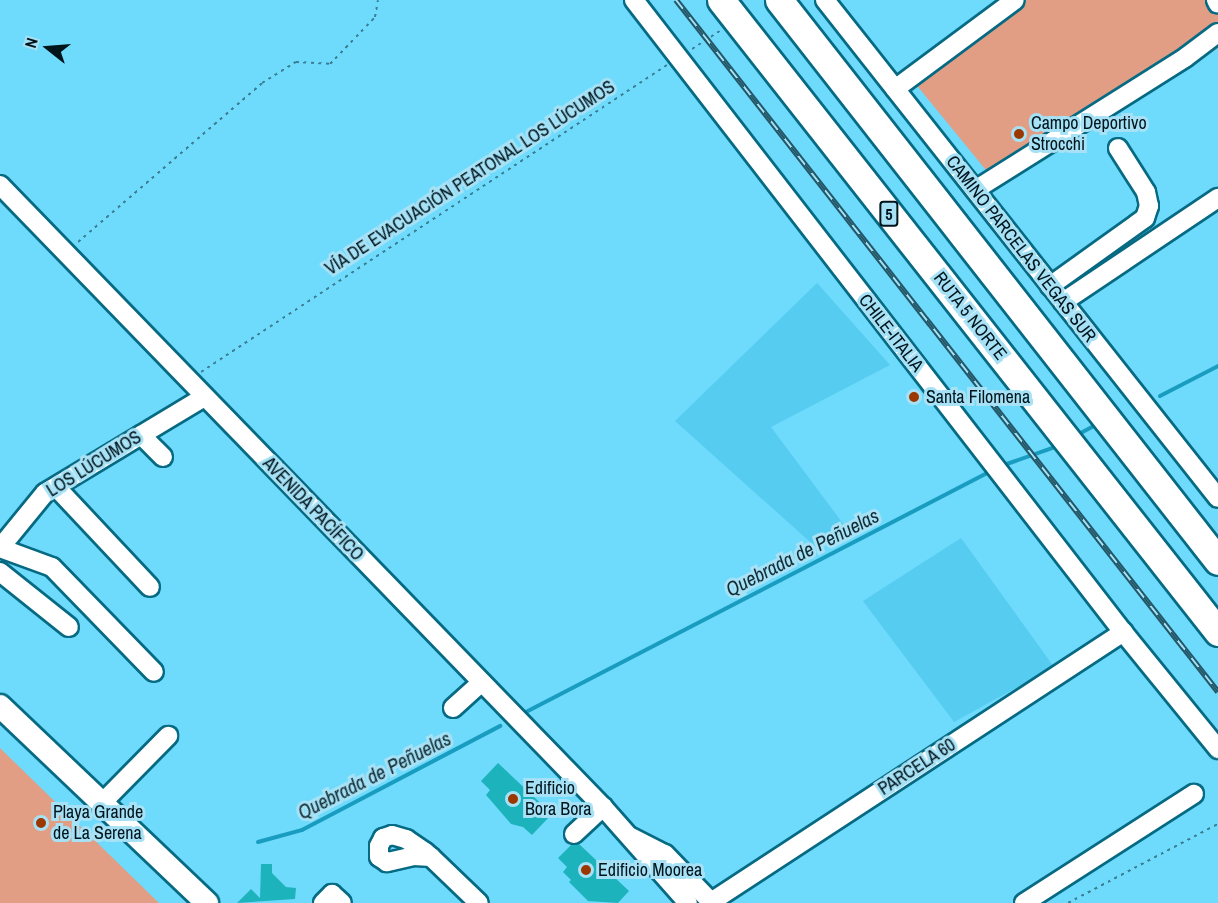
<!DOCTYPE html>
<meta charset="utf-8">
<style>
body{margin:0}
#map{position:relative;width:1218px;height:903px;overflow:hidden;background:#6edafc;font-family:"Archivo Narrow",sans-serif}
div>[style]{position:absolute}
.built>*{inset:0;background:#56ccf1}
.green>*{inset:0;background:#e29e84}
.stream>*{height:4px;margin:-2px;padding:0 2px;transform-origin:2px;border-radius:2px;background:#189cbf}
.building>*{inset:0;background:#1db3bc}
.path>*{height:2px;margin-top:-1px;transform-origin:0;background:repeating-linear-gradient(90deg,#3b7e94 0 3px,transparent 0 7.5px)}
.roads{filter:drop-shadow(2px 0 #076a83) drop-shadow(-2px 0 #076a83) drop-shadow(0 2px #076a83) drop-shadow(0 -2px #076a83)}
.minor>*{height:18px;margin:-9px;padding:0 9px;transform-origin:9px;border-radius:9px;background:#fff}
.major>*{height:22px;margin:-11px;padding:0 11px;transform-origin:11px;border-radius:11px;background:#fff}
.highway>*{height:27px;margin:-13.5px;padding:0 13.5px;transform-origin:13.5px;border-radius:13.5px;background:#fff}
.rail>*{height:6px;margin-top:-3px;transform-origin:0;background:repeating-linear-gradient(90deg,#a6e1f5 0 11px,#245666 0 22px);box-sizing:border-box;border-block:2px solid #245666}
.dots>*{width:16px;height:16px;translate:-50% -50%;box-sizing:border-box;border:3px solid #a6e1f5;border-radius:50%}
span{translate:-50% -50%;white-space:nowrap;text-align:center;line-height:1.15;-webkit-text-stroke:6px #a6e1f5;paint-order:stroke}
.shield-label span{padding:2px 4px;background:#a6e1f5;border:2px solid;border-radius:4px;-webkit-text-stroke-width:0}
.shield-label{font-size:16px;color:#00141c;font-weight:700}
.poi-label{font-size:18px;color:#00141c}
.left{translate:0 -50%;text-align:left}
.street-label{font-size:18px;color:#00141c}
.water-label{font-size:20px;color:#142d35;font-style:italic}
.north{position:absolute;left:18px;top:18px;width:60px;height:60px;-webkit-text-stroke:4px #a6e1f5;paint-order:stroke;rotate:287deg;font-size:16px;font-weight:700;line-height:24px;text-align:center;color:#00141c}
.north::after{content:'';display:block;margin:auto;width:21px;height:27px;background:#00141c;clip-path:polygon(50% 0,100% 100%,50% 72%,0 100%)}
</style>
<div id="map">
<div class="built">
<i style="clip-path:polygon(817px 283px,890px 365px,771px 427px,847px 529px,818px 549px,675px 421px)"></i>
<i style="clip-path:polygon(961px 538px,1054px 667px,954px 722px,863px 601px)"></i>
</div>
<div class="green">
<i style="clip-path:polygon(1027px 0,1218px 0,1218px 48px,999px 186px,914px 82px)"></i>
<i style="clip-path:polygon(0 748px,159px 903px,0 903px)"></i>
</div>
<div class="stream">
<i style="left:1160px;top:396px;width:65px;rotate:-27.3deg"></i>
<i style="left:1075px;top:436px;width:24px;rotate:-28deg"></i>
<i style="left:1001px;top:466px;width:60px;rotate:-19.3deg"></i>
<i style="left:524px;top:713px;width:526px;rotate:-27.39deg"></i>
<i style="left:258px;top:842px;width:46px;rotate:-15.3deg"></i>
<i style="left:302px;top:830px;width:224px;rotate:-27.7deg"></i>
</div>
<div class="building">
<i style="clip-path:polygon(498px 763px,552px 814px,532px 835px,523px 827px,511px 824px,486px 795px,490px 790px,481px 781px)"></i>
<i style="clip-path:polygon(579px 844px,629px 891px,618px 903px,588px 901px,569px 882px,571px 880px,563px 872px,567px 867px,558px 858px,571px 845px)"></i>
<i style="clip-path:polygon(261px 864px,272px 864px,272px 873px,286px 887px,296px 888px,295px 899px,237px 903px,251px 889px,260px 898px)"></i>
</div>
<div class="path">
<i style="left:692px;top:49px;width:33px;rotate:-33deg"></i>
<i style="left:78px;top:242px;width:243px;rotate:-40.8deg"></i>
<i style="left:262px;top:83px;width:40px;rotate:-32deg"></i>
<i style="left:296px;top:62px;width:34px;rotate:3deg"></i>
<i style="left:330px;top:64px;width:65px;rotate:-46.2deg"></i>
<i style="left:375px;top:17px;width:17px;rotate:-80deg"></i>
<i style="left:201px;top:372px;width:558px;rotate:-33.38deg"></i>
<i style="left:1068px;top:903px;width:170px;rotate:-27.8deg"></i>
</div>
<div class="roads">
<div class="minor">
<i style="left:634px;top:0;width:799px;rotate:52.27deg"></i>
<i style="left:1123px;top:632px;width:151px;rotate:50.9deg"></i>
<i style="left:825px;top:0;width:634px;rotate:51.72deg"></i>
<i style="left:1216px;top:0;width:4px;rotate:63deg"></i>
<i style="left:895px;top:89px;width:149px;rotate:-36.6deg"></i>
<i style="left:0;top:185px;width:866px;rotate:45.89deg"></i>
<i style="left:603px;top:807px;width:128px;rotate:48.5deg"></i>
<i style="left:975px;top:190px;width:249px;rotate:-32.2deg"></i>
<i style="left:1186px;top:57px;width:40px;rotate:-37deg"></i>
<i style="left:1050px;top:286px;width:117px;rotate:-35.6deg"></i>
<i style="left:1145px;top:218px;width:13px;rotate:-72deg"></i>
<i style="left:1149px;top:206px;width:14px;rotate:-102deg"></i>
<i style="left:1146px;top:192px;width:52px;rotate:-122.5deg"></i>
<i style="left:1063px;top:302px;width:187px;rotate:-33.9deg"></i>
<i style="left:141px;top:435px;width:31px;rotate:45deg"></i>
<i style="left:56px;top:487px;width:137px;rotate:46.8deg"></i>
<i style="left:0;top:548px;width:71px;rotate:-50.7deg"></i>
<i style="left:45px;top:493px;width:186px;rotate:-31.1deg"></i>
<i style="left:0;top:548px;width:55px;rotate:20.1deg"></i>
<i style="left:52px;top:567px;width:146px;rotate:45.8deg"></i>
<i style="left:0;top:572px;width:88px;rotate:38.6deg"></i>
<i style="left:453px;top:708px;width:36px;rotate:-42deg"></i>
<i style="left:103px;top:802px;width:93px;rotate:-45.4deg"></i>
<i style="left:574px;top:834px;width:40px;rotate:-43deg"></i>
<i style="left:631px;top:837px;width:38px;rotate:27deg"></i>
<i style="left:665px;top:854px;width:68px;rotate:46.2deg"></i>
<i style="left:431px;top:857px;width:17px;rotate:-177deg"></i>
<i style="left:414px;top:856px;width:28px;rotate:167deg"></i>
<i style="left:387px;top:862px;width:9px;rotate:-148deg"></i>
<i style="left:379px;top:857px;width:11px;rotate:-90deg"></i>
<i style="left:379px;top:846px;width:9px;rotate:-63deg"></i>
<i style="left:383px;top:838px;width:9px;rotate:-18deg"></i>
<i style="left:392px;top:835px;width:15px;rotate:16deg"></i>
<i style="left:406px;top:839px;width:23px;rotate:34deg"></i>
<i style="left:425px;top:852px;width:8px;rotate:40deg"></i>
<i style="left:431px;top:857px;width:66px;rotate:43.8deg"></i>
<i style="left:711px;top:902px;width:493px;rotate:-33.2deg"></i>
<i style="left:323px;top:903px;width:13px;rotate:-45deg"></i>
<i style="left:332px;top:894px;width:13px;rotate:42deg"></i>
<i style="left:1024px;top:903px;width:202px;rotate:-32.7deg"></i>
</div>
<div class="major">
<i style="left:0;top:706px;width:286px;rotate:43.6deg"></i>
</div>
<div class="highway">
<i style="left:721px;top:0;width:804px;rotate:51.82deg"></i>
<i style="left:779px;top:0;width:712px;rotate:51.96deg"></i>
</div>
</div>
<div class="rail">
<i style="left:676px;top:0;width:879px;rotate:51.93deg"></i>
</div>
<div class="dots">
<i style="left:1019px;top:134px;background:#9b3700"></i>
<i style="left:914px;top:397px;background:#9b3700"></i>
<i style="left:513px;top:799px;background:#9b3700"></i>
<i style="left:41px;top:823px;background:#9b3700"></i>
<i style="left:586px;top:870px;background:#9b3700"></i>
</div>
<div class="shield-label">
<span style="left:889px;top:214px">5</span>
</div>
<div class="poi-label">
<span class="left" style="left:1031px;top:134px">Campo Deportivo<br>Strocchi</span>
<span class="left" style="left:926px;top:397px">Santa Filomena</span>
<span class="left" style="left:525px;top:799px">Edificio<br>Bora Bora</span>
<span class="left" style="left:53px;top:823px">Playa Grande<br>de La Serena</span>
<span class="left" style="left:598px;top:870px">Edificio Moorea</span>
</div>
<div class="street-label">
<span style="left:470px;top:178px;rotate:-33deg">VÍA DE EVACUACIÓN PEATONAL LOS LÚCUMOS</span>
<span style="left:1021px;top:249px;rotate:52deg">CAMINO PARCELAS VEGAS SUR</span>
<span style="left:970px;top:316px;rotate:52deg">RUTA 5 NORTE</span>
<span style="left:891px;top:333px;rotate:52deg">CHILE-ITALIA</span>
<span style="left:94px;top:464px;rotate:-32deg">LOS LÚCUMOS</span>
<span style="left:313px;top:509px;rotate:46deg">AVENIDA PACÍFICO</span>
<span style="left:917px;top:767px;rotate:-33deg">PARCELA 60</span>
</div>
<div class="water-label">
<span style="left:802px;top:552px;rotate:-27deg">Quebrada de Peñuelas</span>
<span style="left:374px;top:775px;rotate:-27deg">Quebrada de Peñuelas</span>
</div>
<div class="north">N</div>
</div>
